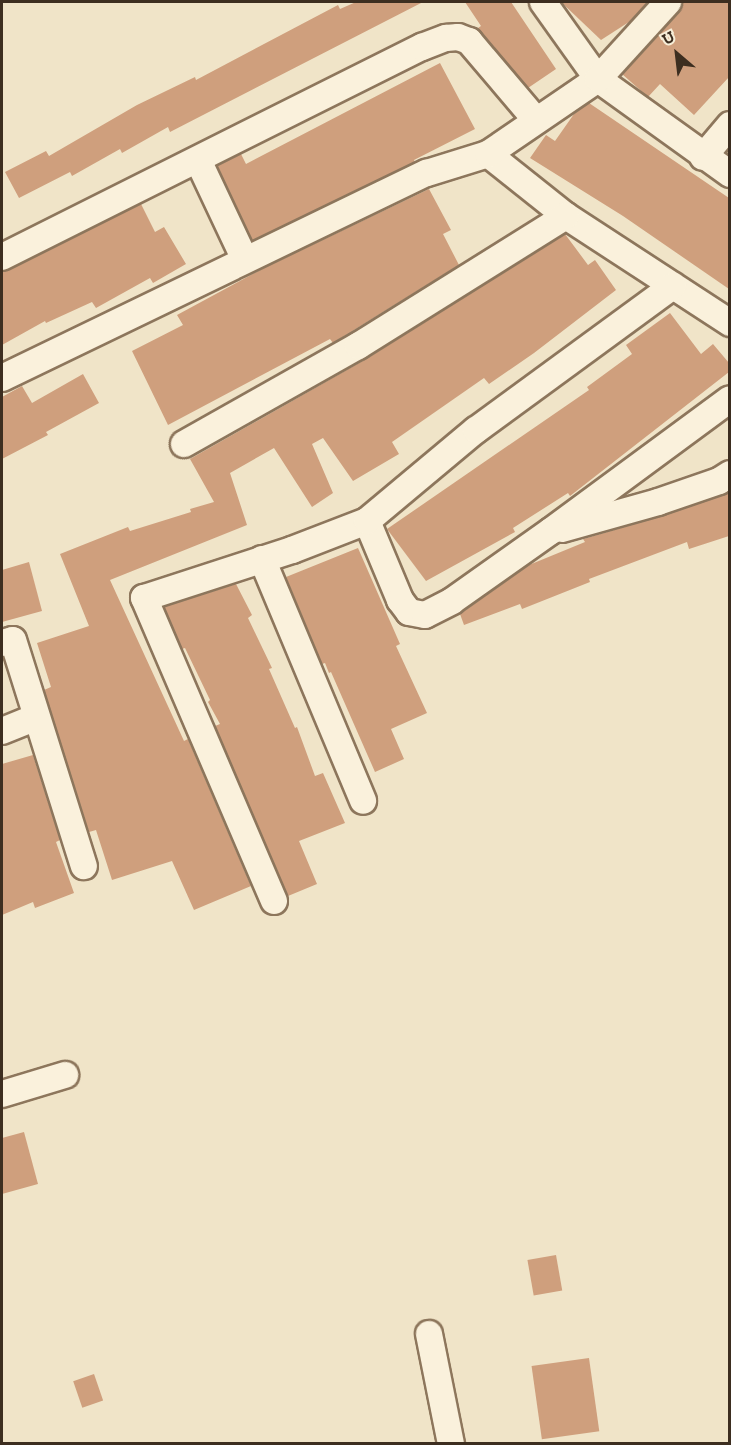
<!DOCTYPE html>
<style>
body{margin:0}
#map{position:relative;width:731px;height:1445px;overflow:hidden;background:#f0e4c8;font-family:"Zilla Slab",serif}
div>[style]{position:absolute}
.building>*{inset:0;background:#cf9f7d;transform-origin:0 0}
.roads{filter:drop-shadow(2px 0 #8d765c) drop-shadow(-2px 0 #8d765c) drop-shadow(0 2px #8d765c) drop-shadow(0 -2px #8d765c)}
.minor>*{height:26px;margin:-13px;padding:0 13px;transform-origin:13px;border-radius:13px;background:#faf1dc}
span{translate:-50% -50%;white-space:nowrap;text-align:center;line-height:1.15;-webkit-text-stroke:4.5px #f7eed8;paint-order:stroke}
.frame{position:absolute;inset:0;border:3px solid #3d2e20;pointer-events:none}
.north{position:absolute;left:647px;top:24px;width:60px;height:60px;-webkit-text-stroke:4px #f7eed8;paint-order:stroke;rotate:332deg;font-size:16px;font-weight:700;line-height:24px;text-align:center;color:#3d2e20}
.north::after{content:'';display:block;margin:auto;width:21px;height:27px;background:#3d2e20;clip-path:polygon(50% 0,100% 100%,50% 72%,0 100%)}
</style>
<div id="map">
<div class="building">
<i style="clip-path:polygon(356px 2px,423px 2px,170px 132px,168px 127px,122px 153px,120px 149px,72px 176px,70px 172px,19px 198px,5px 172px,46px 151px,49px 156px,137px 105px,195px 77px,196px 80px,338px 5px,340px 9px)"></i>
<i style="clip-path:polygon(465px 2px,511px 2px,556px 69px,528px 88px,480px 31px,478px 28px,481px 26px)"></i>
<i style="clip-path:polygon(561px 2px,648px 2px,632px 20px,601px 40px)"></i>
<i style="clip-path:polygon(683px 2px,729px 2px,729px 77px,694px 115px,660px 84px,648px 97px,622px 74px,679px 12px)"></i>
<i style="clip-path:polygon(440px 63px,475px 129px,414px 160px,415px 162px,252px 241px,217px 166px,241px 154px,246px 164px)"></i>
<i style="clip-path:polygon(589px 103px,729px 198px,729px 289px,623px 216px,530px 158px,546px 135px,555px 141px,574px 114px)"></i>
<i style="clip-path:polygon(429px 189px,451px 230px,443px 234px,459px 265px,333px 343px,330px 339px,168px 425px,132px 351px,183px 325px,177px 315px,264px 268px)"></i>
<i style="clip-path:polygon(141px 204px,155px 232px,164px 227px,186px 264px,153px 283px,150px 278px,96px 308px,92px 302px,46px 323px,45px 321px,2px 345px,2px 272px)"></i>
<i style="clip-path:polygon(565px 234px,588px 265px,595px 260px,616px 290px,534px 353px,489px 384px,484px 378px,392px 442px,399px 454px,353px 481px,323px 438px,312px 444px,333px 493px,312px 507px,274px 448px,230px 473px,247px 525px,110px 580px,184px 741px,188px 739px,251px 886px,194px 910px,172px 861px,112px 880px,96px 830px,89px 832px,44px 690px,51px 687px,37px 643px,89px 626px,60px 554px,128px 527px,130px 531px,191px 512px,190px 509px,214px 502px,190px 459px,366px 359px)"></i>
<i style="clip-path:polygon(670px 313px,701px 354px,713px 344px,729px 363px,729px 372px,570px 496px,568px 493px,513px 528px,515px 532px,426px 581px,387px 529px,589px 390px,587px 387px,632px 354px,626px 345px)"></i>
<i style="clip-path:polygon(83px 374px,99px 403px,46px 432px,48px 435px,2px 459px,2px 397px,22px 386px,32px 403px)"></i>
<i style="clip-path:polygon(729px 492px,729px 536px,689px 549px,687px 542px,589px 579px,590px 582px,522px 609px,520px 604px,464px 625px,460px 614px,529px 565px,585px 542px,583px 539px,663px 516px)"></i>
<i style="clip-path:polygon(358px 548px,400px 644px,396px 646px,427px 713px,391px 729px,404px 759px,375px 772px,331px 672px,329px 673px,325px 663px,322px 664px,286px 577px)"></i>
<i style="clip-path:polygon(29px 562px,42px 611px,2px 622px,2px 570px)"></i>
<i style="clip-path:polygon(236px 584px,252px 615px,248px 618px,272px 668px,269px 669px,295px 728px,297px 727px,315px 776px,323px 773px,345px 823px,299px 841px,317px 884px,288px 896px,215px 726px,220px 724px,208px 702px,210px 700px,185px 648px,182px 649px,164px 607px)"></i>
<i style="clip-path:polygon(33px 755px,60px 840px,56px 842px,74px 893px,35px 908px,33px 902px,2px 915px,2px 764px)"></i>
<i style="clip-path:polygon(24px 1132px,38px 1184px,2px 1194px,2px 1138px)"></i>
<i style="left:556px;top:1255px;width:36px;height:29px;rotate:80deg"></i>
<i style="left:589px;top:1358px;width:74px;height:58px;rotate:82deg"></i>
<i style="left:94px;top:1374px;width:28px;height:22px;rotate:71deg"></i>
</div>
<div class="roads">
<div class="minor">
<i style="left:543px;top:2px;width:95px;rotate:54.5deg"></i>
<i style="left:598px;top:79px;width:163px;rotate:35.7deg"></i>
<i style="left:488px;top:154px;width:100px;rotate:38.5deg"></i>
<i style="left:566px;top:216px;width:196px;rotate:33.1deg"></i>
<i style="left:703px;top:157px;width:42px;rotate:-49.8deg"></i>
<i style="left:198px;top:160px;width:110px;rotate:64.8deg"></i>
<i style="left:2px;top:257px;width:470px;rotate:-26.6deg"></i>
<i style="left:422px;top:47px;width:26px;rotate:-21deg"></i>
<i style="left:446px;top:38px;width:12px;rotate:-5deg"></i>
<i style="left:458px;top:37px;width:12px;rotate:20deg"></i>
<i style="left:469px;top:41px;width:104px;rotate:49.7deg"></i>
<i style="left:2px;top:378px;width:472px;rotate:-25.8deg"></i>
<i style="left:427px;top:173px;width:64px;rotate:-17.3deg"></i>
<i style="left:488px;top:154px;width:133px;rotate:-34.3deg"></i>
<i style="left:598px;top:79px;width:104px;rotate:-47.7deg"></i>
<i style="left:184px;top:444px;width:200px;rotate:-29.4deg"></i>
<i style="left:358px;top:346px;width:245px;rotate:-32deg"></i>
<i style="left:367px;top:521px;width:86px;rotate:67.3deg"></i>
<i style="left:400px;top:600px;width:15px;rotate:53deg"></i>
<i style="left:409px;top:612px;width:16px;rotate:11deg"></i>
<i style="left:425px;top:615px;width:30px;rotate:-27deg"></i>
<i style="left:452px;top:601px;width:121px;rotate:-35.3deg"></i>
<i style="left:551px;top:531px;width:222px;rotate:-36.4deg"></i>
<i style="left:562px;top:529px;width:100px;rotate:-15.7deg"></i>
<i style="left:658px;top:502px;width:65px;rotate:-19deg"></i>
<i style="left:719px;top:481px;width:13px;rotate:-32deg"></i>
<i style="left:262px;top:559px;width:262px;rotate:67.3deg"></i>
<i style="left:2px;top:643px;width:11px;rotate:-15deg"></i>
<i style="left:13px;top:640px;width:237px;rotate:72.6deg"></i>
<i style="left:2px;top:731px;width:35px;rotate:-22deg"></i>
<i style="left:274px;top:901px;width:330px;rotate:-113.2deg"></i>
<i style="left:144px;top:598px;width:156px;rotate:-18deg"></i>
<i style="left:292px;top:550px;width:80px;rotate:-21.1deg"></i>
<i style="left:367px;top:521px;width:142px;rotate:-39.9deg"></i>
<i style="left:476px;top:430px;width:244px;rotate:-36.2deg"></i>
<i style="left:2px;top:1094px;width:66px;rotate:-16.8deg"></i>
<i style="left:429px;top:1334px;width:112px;rotate:78.7deg"></i>
</div>
</div>
<div class="frame"></div>
<div class="north">U</div>
</div>
